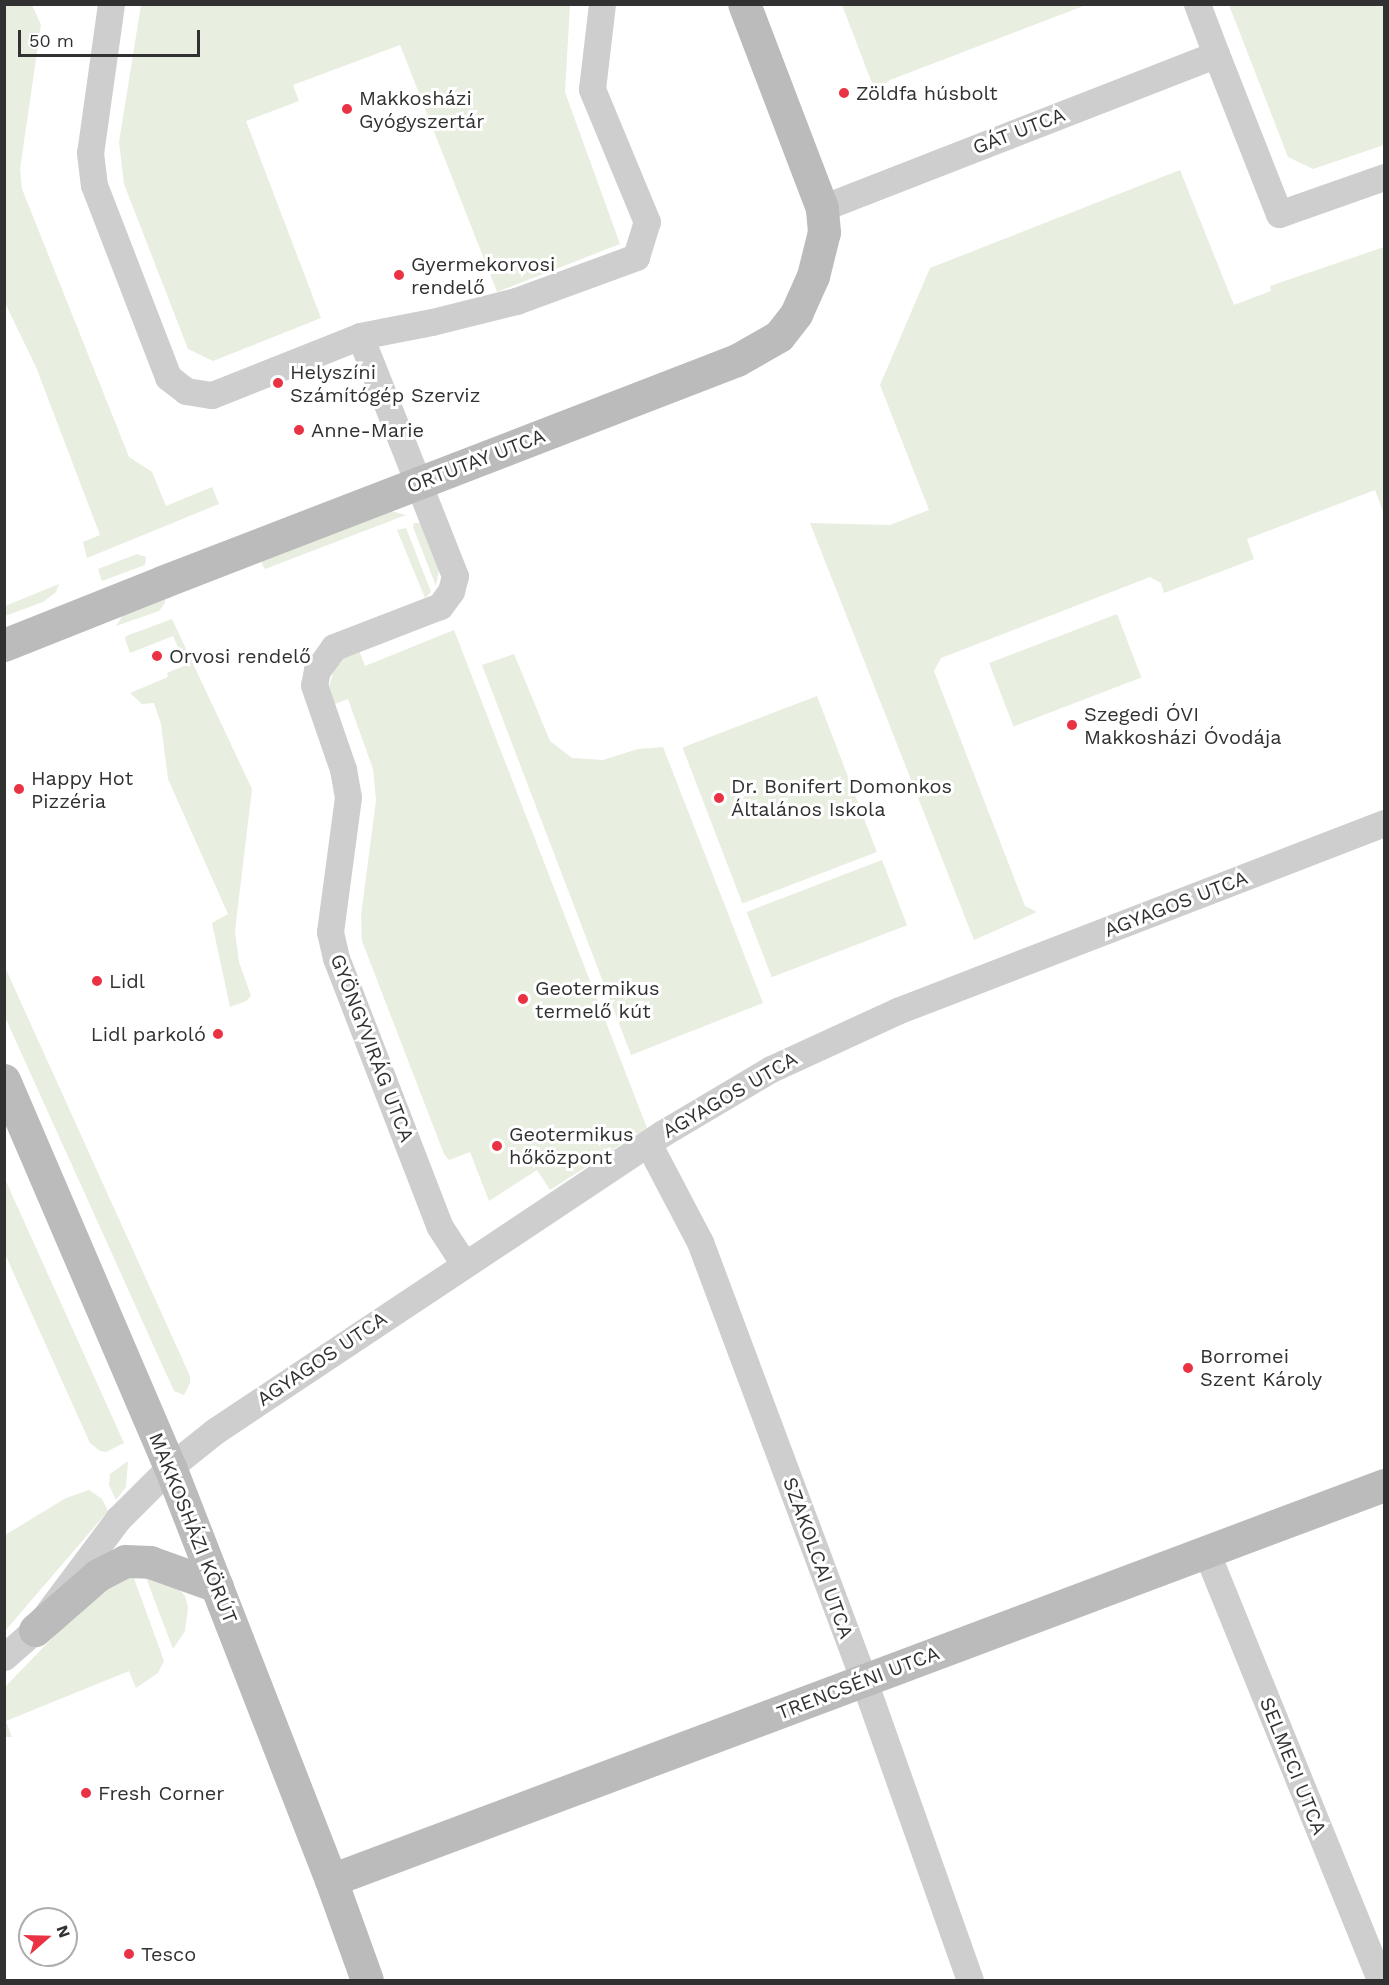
<!DOCTYPE html>
<meta charset="utf-8">
<style>
body{margin:0}
#map{position:relative;width:1389px;height:1985px;overflow:hidden;background:#fff;font-family:"Work Sans",sans-serif}
div>[style]{position:absolute}
.green>*{inset:0;background:#e8eee0;transform-origin:0 0}
.street>*{height:27px;margin:-13.5px;padding:0 13.5px;transform-origin:13.5px;border-radius:13.5px;background:#cecece}
.secondary>*{height:33px;margin:-16.5px;padding:0 16.5px;transform-origin:16.5px;border-radius:16.5px;background:#bbb}
.dots>*{width:16px;height:16px;translate:-50% -50%;box-sizing:border-box;border:3px solid #fff;border-radius:50%}
span{translate:-50% -50%;white-space:nowrap;text-align:center;line-height:1.15;-webkit-text-stroke:6px #fff;paint-order:stroke}
.poi-label{font-size:20px;color:#313131}
.left{translate:0 -50%;text-align:left}
.right{translate:-100% -50%;text-align:right}
.street-label{font-size:20px;color:#313131}
.frame{position:absolute;inset:0;border:6px solid #313131;pointer-events:none}
.north{position:absolute;left:18px;top:1907px;width:60px;height:60px;box-sizing:border-box;background:#fff;border:2px solid #adadad;border-radius:50%;rotate:70deg;font-size:16px;font-weight:700;line-height:24px;text-align:center;color:#313131}
.north::after{content:'';display:block;margin:auto;width:21px;height:27px;background:#e93243;clip-path:polygon(50% 0,100% 100%,50% 72%,0 100%)}
.scale{position:absolute;left:18px;top:30px;width:182px;height:27px;box-sizing:border-box;border:3px solid #313131;border-top:0;padding-left:8px;font-size:18px;line-height:21px;white-space:nowrap;color:#313131;-webkit-text-stroke:4px #fff;paint-order:stroke}
</style>
<div id="map">
<div class="green">
<i style="clip-path:polygon(5px 4px,32px 5px,41px 25px,20px 169px,22px 189px,129px 457px,152px 472px,166px 506px,212px 487px,219px 504px,87px 558px,83px 542px,100px 535px,36px 367px,5px 303px)"></i>
<i style="clip-path:polygon(141px 5px,570px 5px,565px 92px,620px 244px,497px 292px,400px 45px,293px 85px,299px 101px,246px 121px,321px 318px,213px 361px,188px 349px,124px 184px,119px 142px)"></i>
<i style="clip-path:polygon(842px 5px,1086px 5px,890px 80px,875px 91px)"></i>
<i style="clip-path:polygon(1229px 5px,1384px 5px,1384px 145px,1313px 169px,1288px 157px)"></i>
<i style="clip-path:polygon(1180px 170px,1234px 305px,1271px 291px,1270px 286px,1384px 247px,1384px 514px,1375px 490px,1247px 539px,1254px 559px,1164px 593px,1161px 583px,1150px 577px,941px 658px,934px 671px,1025px 906px,1037px 912px,974px 940px,810px 523px,890px 525px,929px 510px,880px 385px,930px 268px)"></i>
<i style="clip-path:polygon(391px 511px,406px 515px,265px 569px,263px 566px,261px 560px)"></i>
<i style="clip-path:polygon(414px 523px,421px 523px,439px 569px,436px 586px,413px 527px)"></i>
<i style="clip-path:polygon(406px 528px,431px 592px,425px 598px,397px 530px)"></i>
<i style="clip-path:polygon(137px 554px,146px 557px,145px 565px,102px 581px,98px 569px)"></i>
<i style="clip-path:polygon(59px 584px,56px 592px,43px 602px,5px 616px,5px 606px)"></i>
<i style="clip-path:polygon(165px 597px,165px 603px,159px 611px,116px 626px,123px 615px)"></i>
<i style="left:1117px;top:614px;width:68px;height:137px;rotate:69deg"></i>
<i style="clip-path:polygon(172px 619px,252px 789px,235px 931px,239px 962px,251px 996px,246px 1001px,230px 1007px,212px 923px,228px 914px,168px 779px,161px 724px,154px 703px,142px 704px,130px 693px,168px 677px,167px 673px,186px 665px,173px 636px,130px 653px,125px 639px,126px 636px)"></i>
<i style="clip-path:polygon(454px 630px,647px 1128px,550px 1190px,537px 1170px,489px 1201px,470px 1152px,449px 1160px,444px 1154px,362px 941px,361px 916px,376px 800px,373px 769px,348px 699px,332px 705px,329px 687px,334px 669px,344px 657px,358px 648px,365px 666px)"></i>
<i style="clip-path:polygon(514px 654px,550px 741px,572px 758px,603px 760px,638px 749px,663px 747px,763px 1003px,631px 1055px,482px 665px)"></i>
<i style="left:817px;top:696px;width:167px;height:144px;rotate:69deg"></i>
<i style="left:882px;top:860px;width:70px;height:145px;rotate:69deg"></i>
<i style="clip-path:polygon(4px 965px,190px 1376px,190px 1383px,184px 1395px,174px 1391px,5px 1017px)"></i>
<i style="clip-path:polygon(4px 1177px,124px 1443px,106px 1452px,100px 1451px,90px 1443px,5px 1254px)"></i>
<i style="clip-path:polygon(128px 1461px,126px 1487px,116px 1500px,109px 1485px,110px 1474px)"></i>
<i style="clip-path:polygon(89px 1490px,102px 1499px,108px 1511px,5px 1631px,5px 1535px,66px 1498px)"></i>
<i style="clip-path:polygon(131px 1570px,164px 1661px,158px 1673px,136px 1688px,129px 1671px,6px 1721px,12px 1737px,5px 1737px,5px 1687px,88px 1601px)"></i>
<i style="clip-path:polygon(143px 1570px,178px 1588px,185px 1596px,188px 1608px,185px 1631px,173px 1649px)"></i>
</div>
<div class="street">
<i style="left:111px;top:4px;width:150px;rotate:98deg"></i>
<i style="left:90px;top:153px;width:32px;rotate:83deg"></i>
<i style="left:94px;top:185px;width:206px;rotate:68.9deg"></i>
<i style="left:168px;top:377px;width:23px;rotate:38deg"></i>
<i style="left:186px;top:391px;width:26px;rotate:9deg"></i>
<i style="left:212px;top:395px;width:159px;rotate:-21.7deg"></i>
<i style="left:360px;top:336px;width:258px;rotate:68.4deg"></i>
<i style="left:455px;top:576px;width:16px;rotate:105deg"></i>
<i style="left:451px;top:591px;width:19px;rotate:126deg"></i>
<i style="left:440px;top:606px;width:114px;rotate:158.9deg"></i>
<i style="left:334px;top:647px;width:29px;rotate:126deg"></i>
<i style="left:317px;top:670px;width:15px;rotate:101deg"></i>
<i style="left:314px;top:685px;width:89px;rotate:71deg"></i>
<i style="left:343px;top:769px;width:28px;rotate:80deg"></i>
<i style="left:348px;top:797px;width:136px;rotate:97.6deg"></i>
<i style="left:330px;top:932px;width:27px;rotate:77deg"></i>
<i style="left:336px;top:958px;width:288px;rotate:68.9deg"></i>
<i style="left:440px;top:1227px;width:44px;rotate:57deg"></i>
<i style="left:1197px;top:4px;width:53px;rotate:69.2deg"></i>
<i style="left:822px;top:208px;width:423px;rotate:-21.3deg"></i>
<i style="left:1216px;top:54px;width:172px;rotate:68.5deg"></i>
<i style="left:1279px;top:214px;width:111px;rotate:-19.4deg"></i>
<i style="left:360px;top:336px;width:73px;rotate:-11deg"></i>
<i style="left:432px;top:322px;width:87px;rotate:-14deg"></i>
<i style="left:516px;top:301px;width:128px;rotate:-20.1deg"></i>
<i style="left:636px;top:257px;width:37px;rotate:-73deg"></i>
<i style="left:647px;top:222px;width:144px;rotate:-112.5deg"></i>
<i style="left:592px;top:89px;width:86px;rotate:-83.3deg"></i>
<i style="left:648px;top:1143px;width:112px;rotate:62.3deg"></i>
<i style="left:700px;top:1242px;width:469px;rotate:69.5deg"></i>
<i style="left:864px;top:1681px;width:317px;rotate:70.5deg"></i>
<i style="left:1206px;top:1551px;width:463px;rotate:67.9deg"></i>
<i style="left:4px;top:1657px;width:41px;rotate:-41.1deg"></i>
<i style="left:35px;top:1630px;width:139px;rotate:-53.2deg"></i>
<i style="left:118px;top:1519px;width:74px;rotate:-45deg"></i>
<i style="left:170px;top:1467px;width:58px;rotate:-38.7deg"></i>
<i style="left:215px;top:1431px;width:538px;rotate:-33.63deg"></i>
<i style="left:663px;top:1133px;width:126px;rotate:-30.7deg"></i>
<i style="left:771px;top:1069px;width:139px;rotate:-24.7deg"></i>
<i style="left:897px;top:1011px;width:522px;rotate:-21.11deg"></i>
</div>
<div class="secondary">
<i style="left:4px;top:645px;width:170px;rotate:-21.7deg"></i>
<i style="left:162px;top:582px;width:616px;rotate:-21.11deg"></i>
<i style="left:737px;top:360px;width:48px;rotate:-29.7deg"></i>
<i style="left:779px;top:336px;width:28px;rotate:-52deg"></i>
<i style="left:796px;top:314px;width:42px;rotate:-65.9deg"></i>
<i style="left:813px;top:276px;width:45px;rotate:-76deg"></i>
<i style="left:824px;top:232px;width:24px;rotate:-95deg"></i>
<i style="left:822px;top:208px;width:218px;rotate:-110.9deg"></i>
<i style="left:4px;top:1080px;width:421px;rotate:66.8deg"></i>
<i style="left:170px;top:1467px;width:443px;rotate:68.7deg"></i>
<i style="left:331px;top:1880px;width:106px;rotate:70.2deg"></i>
<i style="left:35px;top:1630px;width:84px;rotate:-41.1deg"></i>
<i style="left:98px;top:1575px;width:30px;rotate:-27deg"></i>
<i style="left:125px;top:1561px;width:25px;rotate:2deg"></i>
<i style="left:150px;top:1562px;width:71px;rotate:19.7deg"></i>
<i style="left:331px;top:1880px;width:1125px;rotate:-20.56deg"></i>
</div>
<div class="dots">
<i style="left:844px;top:93px;background:#e93243"></i>
<i style="left:347px;top:109px;background:#e93243"></i>
<i style="left:399px;top:275px;background:#e93243"></i>
<i style="left:278px;top:383px;background:#e93243"></i>
<i style="left:299px;top:430px;background:#e93243"></i>
<i style="left:157px;top:656px;background:#e93243"></i>
<i style="left:1072px;top:725px;background:#e93243"></i>
<i style="left:19px;top:789px;background:#e93243"></i>
<i style="left:719px;top:798px;background:#e93243"></i>
<i style="left:97px;top:981px;background:#e93243"></i>
<i style="left:523px;top:999px;background:#e93243"></i>
<i style="left:218px;top:1034px;background:#e93243"></i>
<i style="left:497px;top:1146px;background:#e93243"></i>
<i style="left:1188px;top:1368px;background:#e93243"></i>
<i style="left:86px;top:1793px;background:#e93243"></i>
<i style="left:129px;top:1954px;background:#e93243"></i>
</div>
<div class="poi-label">
<span class="left" style="left:856px;top:93px">Zöldfa húsbolt</span>
<span class="left" style="left:359px;top:110px">Makkosházi<br>Gyógyszertár</span>
<span class="left" style="left:411px;top:276px">Gyermekorvosi<br>rendelő</span>
<span class="left" style="left:290px;top:384px">Helyszíni<br>Számítógép Szerviz</span>
<span class="left" style="left:311px;top:430px">Anne-Marie</span>
<span class="left" style="left:169px;top:656px">Orvosi rendelő</span>
<span class="left" style="left:1084px;top:726px">Szegedi ÓVI<br>Makkosházi Óvodája</span>
<span class="left" style="left:31px;top:790px">Happy Hot<br>Pizzéria</span>
<span class="left" style="left:731px;top:798px">Dr. Bonifert Domonkos<br>Általános Iskola</span>
<span class="left" style="left:109px;top:981px">Lidl</span>
<span class="left" style="left:535px;top:1000px">Geotermikus<br>termelő kút</span>
<span class="right" style="left:206px;top:1034px">Lidl parkoló</span>
<span class="left" style="left:509px;top:1146px">Geotermikus<br>hőközpont</span>
<span class="left" style="left:1200px;top:1368px">Borromei<br>Szent Károly</span>
<span class="left" style="left:98px;top:1793px">Fresh Corner</span>
<span class="left" style="left:141px;top:1954px">Tesco</span>
</div>
<div class="street-label">
<span style="left:1019px;top:131px;rotate:-21deg">GÁT UTCA</span>
<span style="left:476px;top:461px;rotate:-21deg">ORTUTAY UTCA</span>
<span style="left:1176px;top:904px;rotate:-21deg">AGYAGOS UTCA</span>
<span style="left:372px;top:1048px;rotate:69deg">GYÖNGYVIRÁG UTCA</span>
<span style="left:730px;top:1095px;rotate:-30deg">AGYAGOS UTCA</span>
<span style="left:322px;top:1359px;rotate:-34deg">AGYAGOS UTCA</span>
<span style="left:193px;top:1528px;rotate:68deg">MAKKOSHÁZI KÖRÚT</span>
<span style="left:818px;top:1558px;rotate:70deg">SZAKOLCAI UTCA</span>
<span style="left:858px;top:1683px;rotate:-21deg">TRENCSÉNI UTCA</span>
<span style="left:1293px;top:1766px;rotate:68deg">SELMECI UTCA</span>
</div>
<div class="frame"></div>
<div class="north">N</div>
<div class="scale">50 m</div>
</div>
